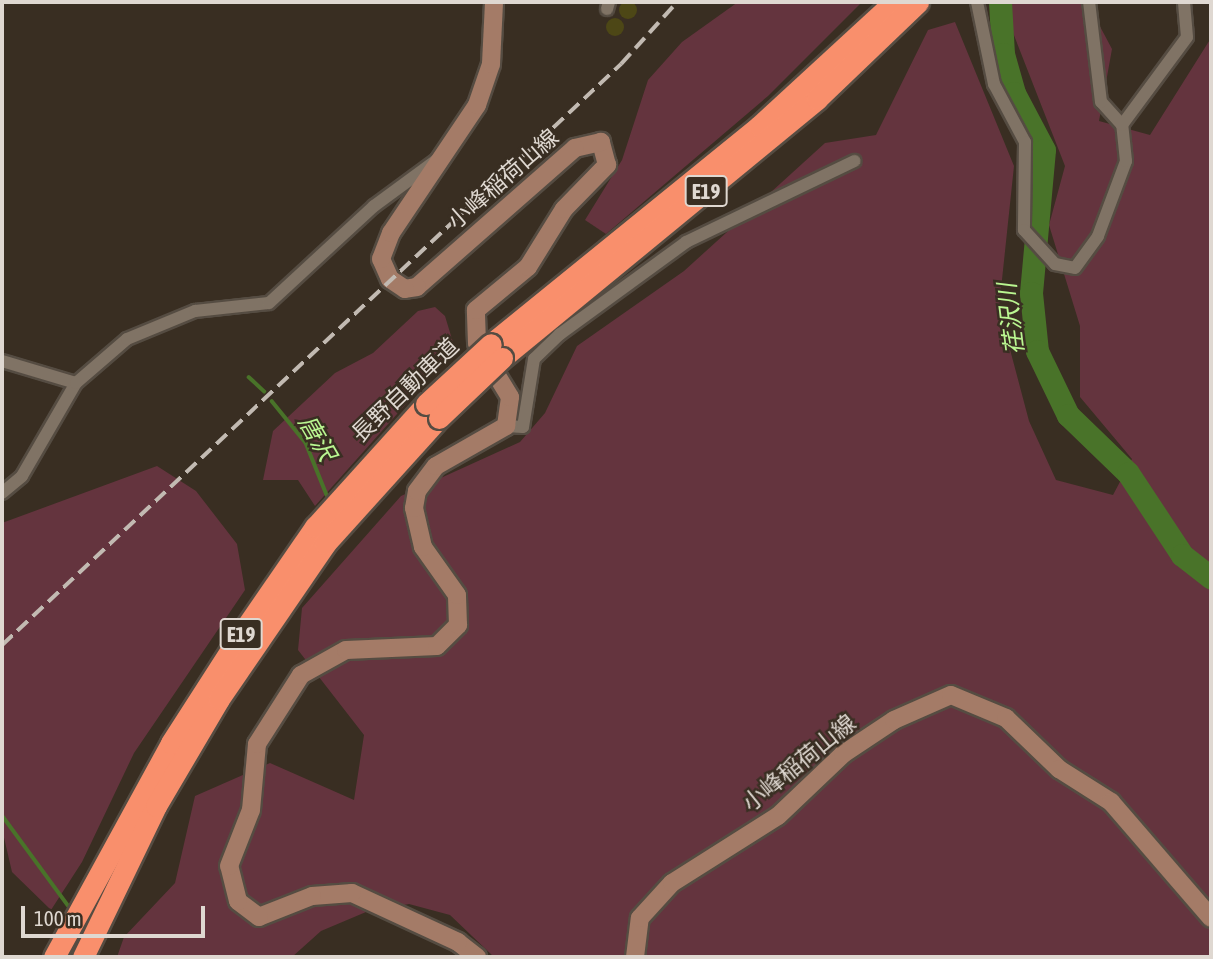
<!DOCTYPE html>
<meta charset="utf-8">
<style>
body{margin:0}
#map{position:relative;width:1213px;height:959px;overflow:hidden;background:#392e22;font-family:"Asap Condensed","Noto Sans JP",sans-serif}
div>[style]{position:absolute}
.green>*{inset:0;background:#64343e}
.stream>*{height:3.5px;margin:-1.75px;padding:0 1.75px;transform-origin:1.75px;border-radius:1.75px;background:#497329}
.river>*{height:23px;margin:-11.5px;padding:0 11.5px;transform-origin:11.5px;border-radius:11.5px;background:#497329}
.building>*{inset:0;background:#4d4716}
.round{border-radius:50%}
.roads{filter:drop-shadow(2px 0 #554c42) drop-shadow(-2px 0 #554c42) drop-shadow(0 2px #554c42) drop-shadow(0 -2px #554c42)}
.minor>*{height:12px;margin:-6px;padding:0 6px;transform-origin:6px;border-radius:6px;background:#807365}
.secondary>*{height:18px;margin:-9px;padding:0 9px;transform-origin:9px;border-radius:9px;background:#a47b67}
.motorway>*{height:21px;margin:-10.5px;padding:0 10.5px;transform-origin:10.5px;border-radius:10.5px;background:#f98f6c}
.rail>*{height:3.5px;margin-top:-1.75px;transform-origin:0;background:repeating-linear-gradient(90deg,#c2bab2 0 14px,transparent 0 21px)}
.bridges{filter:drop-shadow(2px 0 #554c42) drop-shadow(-2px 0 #554c42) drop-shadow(0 2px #554c42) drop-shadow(0 -2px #554c42)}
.motorway-bridge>*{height:21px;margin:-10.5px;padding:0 10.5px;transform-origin:10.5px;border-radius:10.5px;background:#f98f6c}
span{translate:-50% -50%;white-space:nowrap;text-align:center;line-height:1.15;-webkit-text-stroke:5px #392e22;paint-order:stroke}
.shield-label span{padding:2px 5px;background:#392e22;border:2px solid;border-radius:5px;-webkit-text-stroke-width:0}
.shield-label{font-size:21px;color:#dfd8d1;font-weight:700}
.street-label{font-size:23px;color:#dfd8d1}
.water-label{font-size:24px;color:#baf691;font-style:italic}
.frame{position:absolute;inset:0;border:4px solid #dfd8d1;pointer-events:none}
.scale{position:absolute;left:21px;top:906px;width:184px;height:32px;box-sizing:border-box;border:4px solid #dfd8d1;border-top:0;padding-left:9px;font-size:21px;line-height:24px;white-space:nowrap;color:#dfd8d1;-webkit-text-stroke:5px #392e22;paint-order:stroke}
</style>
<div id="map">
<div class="green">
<i style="clip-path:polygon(738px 2px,862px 2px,768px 96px,606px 234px,585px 220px,622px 160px,648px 80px,682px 42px)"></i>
<i style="clip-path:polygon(1001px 2px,1087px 2px,1112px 49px,1099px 121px,1150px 135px,1211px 38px,1211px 957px,494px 957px,450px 915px,409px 904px,366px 912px,321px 931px,292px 957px,117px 957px,124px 937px,175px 883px,195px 796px,270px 763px,354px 800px,364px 735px,298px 650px,302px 608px,401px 496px,520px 442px,545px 413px,577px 346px,684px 271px,825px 143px,876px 135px,928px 30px,955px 22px,1014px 166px,999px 308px,1029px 421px,1056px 480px,1113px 495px,1132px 459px,1080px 397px,1080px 326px,1049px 225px,1065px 166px)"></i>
<i style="clip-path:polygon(435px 307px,445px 316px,455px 349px,315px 506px,298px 480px,263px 480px,273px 431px,335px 373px,373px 353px,418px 311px)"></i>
<i style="clip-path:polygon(157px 466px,196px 491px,237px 544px,245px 590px,134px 753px,82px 862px,51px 910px,12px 872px,2px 829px,2px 523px)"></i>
</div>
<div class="stream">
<i style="left:249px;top:377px;width:21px;rotate:43deg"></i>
<i style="left:272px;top:401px;width:54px;rotate:51deg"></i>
<i style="left:306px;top:443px;width:56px;rotate:68deg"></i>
<i style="left:2px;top:815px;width:115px;rotate:53.8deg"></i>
</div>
<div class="river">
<i style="left:1000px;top:2px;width:52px;rotate:86.7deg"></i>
<i style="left:1003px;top:54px;width:41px;rotate:74.2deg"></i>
<i style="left:1014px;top:93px;width:64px;rotate:62.2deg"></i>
<i style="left:1044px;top:150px;width:144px;rotate:95.2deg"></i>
<i style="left:1031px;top:293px;width:58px;rotate:84.1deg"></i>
<i style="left:1037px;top:351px;width:71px;rotate:64.2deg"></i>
<i style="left:1068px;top:415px;width:83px;rotate:44deg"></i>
<i style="left:1128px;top:473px;width:98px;rotate:56.6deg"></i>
<i style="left:1182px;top:555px;width:37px;rotate:38deg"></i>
</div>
<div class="building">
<i class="round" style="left:619px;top:1px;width:18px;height:18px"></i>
<i class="round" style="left:606px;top:18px;width:18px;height:18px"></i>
</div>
<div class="roads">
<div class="minor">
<i style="left:977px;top:2px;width:84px;rotate:78.3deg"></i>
<i style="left:994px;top:84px;width:66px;rotate:61.9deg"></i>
<i style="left:1025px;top:142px;width:88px;rotate:90.7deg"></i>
<i style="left:1024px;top:230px;width:46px;rotate:47.6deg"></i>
<i style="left:1055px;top:264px;width:20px;rotate:11deg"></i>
<i style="left:1075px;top:268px;width:39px;rotate:-54deg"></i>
<i style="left:1098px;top:236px;width:80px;rotate:-69.5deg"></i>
<i style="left:1126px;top:161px;width:36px;rotate:-96deg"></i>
<i style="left:1122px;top:125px;width:31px;rotate:-132deg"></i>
<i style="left:1101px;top:102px;width:101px;rotate:-96.8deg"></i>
<i style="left:607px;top:9px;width:7px;rotate:-74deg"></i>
<i style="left:1122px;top:125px;width:109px;rotate:-53.5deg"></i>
<i style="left:1187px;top:37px;width:35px;rotate:-95deg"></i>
<i style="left:2px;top:361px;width:77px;rotate:16.6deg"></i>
<i style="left:506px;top:426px;width:17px;rotate:3deg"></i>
<i style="left:523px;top:427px;width:69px;rotate:-80.8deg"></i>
<i style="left:534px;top:359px;width:36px;rotate:-44deg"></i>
<i style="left:560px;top:334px;width:156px;rotate:-36.1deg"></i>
<i style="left:686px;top:242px;width:187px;rotate:-25.7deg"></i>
<i style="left:2px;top:493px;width:26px;rotate:-40deg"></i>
<i style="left:22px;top:476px;width:108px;rotate:-59.9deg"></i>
<i style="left:76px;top:383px;width:67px;rotate:-40.8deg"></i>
<i style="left:127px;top:339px;width:74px;rotate:-22.4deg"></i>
<i style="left:195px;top:311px;width:74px;rotate:-6.2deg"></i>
<i style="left:269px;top:303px;width:143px;rotate:-42.7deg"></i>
<i style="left:374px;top:206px;width:79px;rotate:-36.3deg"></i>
</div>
<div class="secondary">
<i style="left:477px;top:957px;width:24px;rotate:-142deg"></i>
<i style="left:458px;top:942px;width:117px;rotate:-155.2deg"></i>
<i style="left:352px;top:893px;width:40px;rotate:175.7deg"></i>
<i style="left:312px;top:896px;width:57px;rotate:158.4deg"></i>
<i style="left:259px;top:917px;width:26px;rotate:-143deg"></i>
<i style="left:238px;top:901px;width:36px;rotate:-104deg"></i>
<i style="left:229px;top:866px;width:60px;rotate:-68.6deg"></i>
<i style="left:251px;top:810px;width:66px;rotate:-84.8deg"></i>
<i style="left:257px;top:744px;width:82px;rotate:-57.5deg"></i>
<i style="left:301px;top:675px;width:51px;rotate:-29.1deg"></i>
<i style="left:346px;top:650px;width:91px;rotate:-2.5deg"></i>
<i style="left:437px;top:646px;width:30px;rotate:-45deg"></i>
<i style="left:458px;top:625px;width:30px;rotate:-92deg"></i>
<i style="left:457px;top:595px;width:59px;rotate:-125.3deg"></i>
<i style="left:423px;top:547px;width:40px;rotate:-103deg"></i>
<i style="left:414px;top:508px;width:17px;rotate:-80deg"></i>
<i style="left:417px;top:491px;width:31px;rotate:-53deg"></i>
<i style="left:436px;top:466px;width:81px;rotate:-29.7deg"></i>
<i style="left:506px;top:426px;width:29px;rotate:-82deg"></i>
<i style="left:510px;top:397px;width:63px;rotate:-121.4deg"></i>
<i style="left:477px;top:343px;width:33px;rotate:-92deg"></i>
<i style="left:476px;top:310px;width:67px;rotate:-39.6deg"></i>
<i style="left:528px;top:267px;width:68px;rotate:-58.2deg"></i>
<i style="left:564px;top:209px;width:62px;rotate:-45.7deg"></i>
<i style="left:607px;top:165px;width:24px;rotate:-105deg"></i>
<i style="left:601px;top:142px;width:27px;rotate:167deg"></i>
<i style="left:575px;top:148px;width:210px;rotate:138.7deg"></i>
<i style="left:417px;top:287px;width:12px;rotate:171deg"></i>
<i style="left:405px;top:289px;width:18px;rotate:-146deg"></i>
<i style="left:390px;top:279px;width:22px;rotate:-114deg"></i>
<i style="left:381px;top:259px;width:28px;rotate:-69deg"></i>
<i style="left:391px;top:233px;width:154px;rotate:-56.1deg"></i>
<i style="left:477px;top:105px;width:43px;rotate:-71.1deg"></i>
<i style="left:491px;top:64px;width:62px;rotate:-87.2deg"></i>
<i style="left:635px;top:957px;width:39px;rotate:-83deg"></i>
<i style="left:640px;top:918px;width:47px;rotate:-47.6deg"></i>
<i style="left:672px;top:883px;width:125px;rotate:-32.3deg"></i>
<i style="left:778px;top:816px;width:90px;rotate:-43.6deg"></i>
<i style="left:843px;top:754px;width:61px;rotate:-33.7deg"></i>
<i style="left:894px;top:720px;width:62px;rotate:-23.7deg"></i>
<i style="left:951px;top:695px;width:60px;rotate:22.7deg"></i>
<i style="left:1006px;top:718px;width:74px;rotate:43.9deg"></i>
<i style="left:1059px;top:769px;width:62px;rotate:32.4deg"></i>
<i style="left:1111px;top:802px;width:153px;rotate:49.2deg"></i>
</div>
<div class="motorway">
<i style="left:491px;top:344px;width:345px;rotate:-39.1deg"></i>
<i style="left:759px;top:126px;width:183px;rotate:-42.6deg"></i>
<i style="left:502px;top:358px;width:408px;rotate:-39.4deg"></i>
<i style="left:817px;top:99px;width:140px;rotate:-43.8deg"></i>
<i style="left:54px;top:957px;width:244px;rotate:-61.3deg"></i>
<i style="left:171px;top:743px;width:126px;rotate:-57.3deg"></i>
<i style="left:239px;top:637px;width:134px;rotate:-55.4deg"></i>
<i style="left:315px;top:527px;width:166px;rotate:-47.9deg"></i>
<i style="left:83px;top:957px;width:168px;rotate:-64.2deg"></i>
<i style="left:156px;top:806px;width:124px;rotate:-59.5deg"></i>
<i style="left:219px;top:699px;width:188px;rotate:-55.6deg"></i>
<i style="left:325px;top:544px;width:170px;rotate:-47.9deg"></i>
</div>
</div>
<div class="rail">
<i style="left:2px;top:645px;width:849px;rotate:-43.19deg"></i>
<i style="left:621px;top:64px;width:84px;rotate:-47.9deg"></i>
</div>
<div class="bridges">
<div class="motorway-bridge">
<i style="left:426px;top:404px;width:88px;rotate:-42.7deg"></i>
<i style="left:439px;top:418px;width:87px;rotate:-43.6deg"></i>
</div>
</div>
<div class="shield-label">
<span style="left:706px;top:191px">E19</span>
<span style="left:241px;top:634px">E19</span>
</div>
<div class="street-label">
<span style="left:503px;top:179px;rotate:-41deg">小峰稲荷山線</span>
<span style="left:405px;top:390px;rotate:-44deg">長野自動車道</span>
<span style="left:799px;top:763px;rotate:-39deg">小峰稲荷山線</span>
</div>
<div class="water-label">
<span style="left:1011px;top:319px;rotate:-97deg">荏沢川</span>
<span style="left:317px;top:438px;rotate:60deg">唐沢</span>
</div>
<div class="frame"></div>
<div class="scale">100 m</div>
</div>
